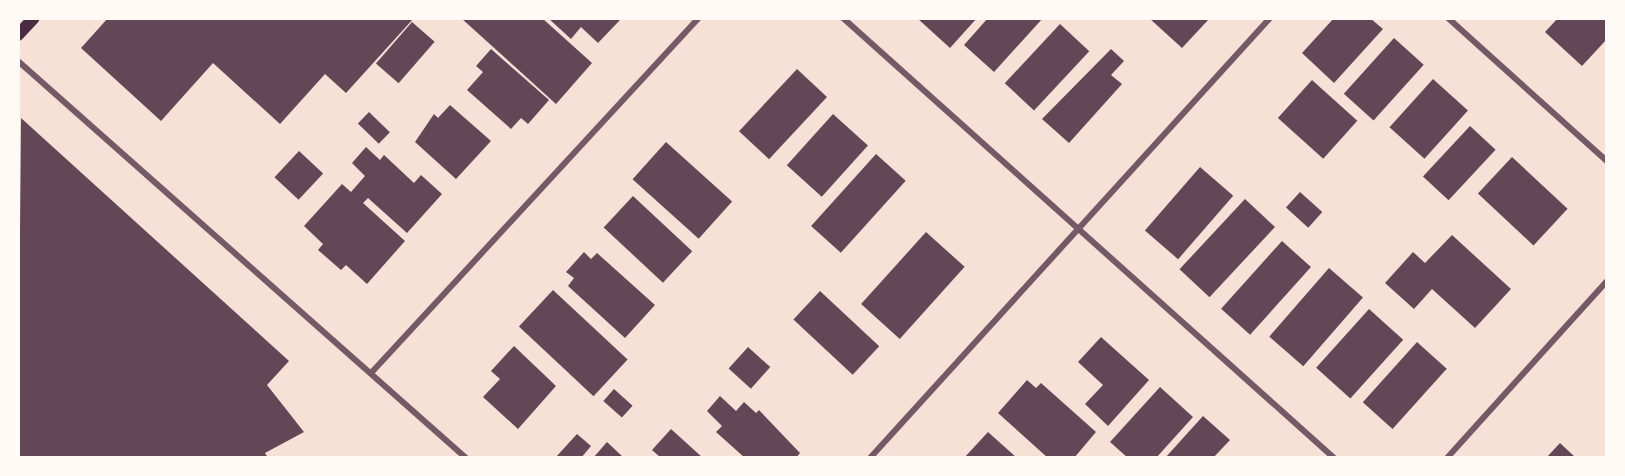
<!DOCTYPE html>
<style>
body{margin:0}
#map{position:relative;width:1625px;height:476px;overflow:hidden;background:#f7e1d7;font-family:"Titillium Web",sans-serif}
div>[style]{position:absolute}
.building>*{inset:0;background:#644757;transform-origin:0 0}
.minor>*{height:6px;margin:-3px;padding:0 3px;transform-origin:3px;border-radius:3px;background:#755966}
.secondary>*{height:12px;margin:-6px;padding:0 6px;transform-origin:6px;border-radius:6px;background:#4a2c40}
span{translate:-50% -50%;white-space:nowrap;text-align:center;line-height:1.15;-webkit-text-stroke:4.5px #fffaf5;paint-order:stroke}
.frame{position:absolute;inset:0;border:20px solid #fffaf5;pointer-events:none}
</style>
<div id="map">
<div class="building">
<i style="clip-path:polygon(108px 18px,414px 18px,346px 93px,325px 74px,280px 124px,213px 63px,161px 121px,81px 48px)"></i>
<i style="clip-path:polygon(461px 18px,542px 18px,592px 63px,556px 104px)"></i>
<i style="clip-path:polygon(548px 18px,618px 18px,620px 20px,598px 43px,581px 27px,571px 39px)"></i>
<i style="clip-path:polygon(917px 18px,977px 18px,950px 48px)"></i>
<i style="clip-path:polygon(988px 18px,1043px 18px,994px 72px,964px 45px)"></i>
<i style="clip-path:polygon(1149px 18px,1210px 18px,1182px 48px)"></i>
<i style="clip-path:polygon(1334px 18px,1370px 18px,1383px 29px,1334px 83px,1302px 53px)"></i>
<i style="clip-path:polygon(1558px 18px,1607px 18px,1607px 39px,1582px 66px,1545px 32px)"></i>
<i style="left:412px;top:22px;width:30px;height:55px;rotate:41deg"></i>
<i style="left:1060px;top:24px;width:40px;height:81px;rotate:43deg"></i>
<i style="left:1394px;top:38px;width:40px;height:75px;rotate:42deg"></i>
<i style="clip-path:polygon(491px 49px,549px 100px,528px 124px,521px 118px,511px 129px,467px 90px,483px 72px,476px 66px)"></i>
<i style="clip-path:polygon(1111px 49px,1124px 61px,1111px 75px,1122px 84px,1069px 143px,1042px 119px)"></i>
<i style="left:797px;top:69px;width:41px;height:85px;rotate:43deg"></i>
<i style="left:1433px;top:79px;width:47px;height:65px;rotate:42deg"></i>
<i style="left:1312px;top:80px;width:61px;height:51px;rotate:42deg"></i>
<i style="clip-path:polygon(450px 105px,491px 141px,456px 179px,415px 142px,434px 114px,438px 118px)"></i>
<i style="left:369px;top:112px;width:29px;height:16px;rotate:44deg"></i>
<i style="left:833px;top:114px;width:47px;height:69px;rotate:42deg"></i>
<i style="clip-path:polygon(21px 118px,289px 361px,267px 385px,304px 432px,265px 453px,268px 458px,18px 458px)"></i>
<i style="left:1470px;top:126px;width:35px;height:69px;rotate:43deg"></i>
<i style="left:666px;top:142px;width:89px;height:50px;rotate:42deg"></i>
<i style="clip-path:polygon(366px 147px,380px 160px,384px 155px,414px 183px,421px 175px,442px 194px,407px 233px,368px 198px,363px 203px,405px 241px,367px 284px,346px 265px,341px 270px,318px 250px,323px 244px,304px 226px,342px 184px,351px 192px,365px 176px,352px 163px)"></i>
<i style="left:299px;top:151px;width:33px;height:36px;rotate:43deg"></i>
<i style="left:876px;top:154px;width:40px;height:97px;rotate:42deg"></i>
<i style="left:1512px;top:157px;width:76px;height:50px;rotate:43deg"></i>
<i style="left:1200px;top:167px;width:44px;height:84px;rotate:41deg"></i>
<i style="left:1300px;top:192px;width:30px;height:21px;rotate:42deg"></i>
<i style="left:633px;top:196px;width:81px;height:43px;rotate:43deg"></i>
<i style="left:1245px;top:199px;width:41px;height:96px;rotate:43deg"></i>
<i style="left:926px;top:232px;width:52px;height:97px;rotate:42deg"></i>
<i style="clip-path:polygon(1452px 235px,1511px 289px,1475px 328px,1432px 289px,1414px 309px,1385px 283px,1413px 252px,1425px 263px)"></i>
<i style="left:1282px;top:241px;width:39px;height:91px;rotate:42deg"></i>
<i style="clip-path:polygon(584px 252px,591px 259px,597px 253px,655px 305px,625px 338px,568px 286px,574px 278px,566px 272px)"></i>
<i style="left:1329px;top:268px;width:45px;height:91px;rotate:41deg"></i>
<i style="left:553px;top:290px;width:102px;height:50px;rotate:43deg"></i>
<i style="left:820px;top:291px;width:81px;height:39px;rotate:43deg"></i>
<i style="left:1369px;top:309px;width:46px;height:79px;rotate:42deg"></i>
<i style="clip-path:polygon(1101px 337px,1149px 380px,1108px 426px,1085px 404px,1103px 385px,1078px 362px)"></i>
<i style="left:1417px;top:342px;width:40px;height:81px;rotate:42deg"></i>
<i style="clip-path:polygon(514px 346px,556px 386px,518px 429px,483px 397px,500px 379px,491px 371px)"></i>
<i style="left:748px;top:347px;width:30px;height:29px;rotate:42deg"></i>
<i style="clip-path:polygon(1027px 380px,1036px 388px,1041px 383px,1096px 432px,1074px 458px,1048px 458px,998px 413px)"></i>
<i style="clip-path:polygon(1160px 387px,1193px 417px,1156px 458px,1128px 458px,1110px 442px)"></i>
<i style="left:614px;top:389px;width:25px;height:16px;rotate:42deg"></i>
<i style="clip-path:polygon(720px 396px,736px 411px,744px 402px,756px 413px,759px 410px,800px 453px,796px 458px,745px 458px,716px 432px,722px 426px,707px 411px)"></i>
<i style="clip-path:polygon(1203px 416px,1230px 440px,1213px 458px,1165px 458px)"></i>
<i style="clip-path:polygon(671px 429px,703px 458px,661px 458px,652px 450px)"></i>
<i style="clip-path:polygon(988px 432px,1017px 458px,964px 458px)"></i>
<i style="clip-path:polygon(577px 434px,591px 446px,581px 458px,555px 458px)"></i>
<i style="clip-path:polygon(607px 442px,624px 458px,593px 458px)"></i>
<i style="clip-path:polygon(1560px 443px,1576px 458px,1546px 458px)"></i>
</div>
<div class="minor">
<i style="left:843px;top:18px;width:659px;rotate:41.86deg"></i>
<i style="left:1448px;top:18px;width:214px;rotate:42deg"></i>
<i style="left:18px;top:61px;width:599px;rotate:41.55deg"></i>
<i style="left:372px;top:372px;width:482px;rotate:-47.3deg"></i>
<i style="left:870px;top:458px;width:595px;rotate:-47.73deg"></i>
<i style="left:1447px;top:458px;width:239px;rotate:-47.9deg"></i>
</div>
<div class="secondary">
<i style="left:18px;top:35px;width:23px;rotate:-47deg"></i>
</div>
<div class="frame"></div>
</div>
